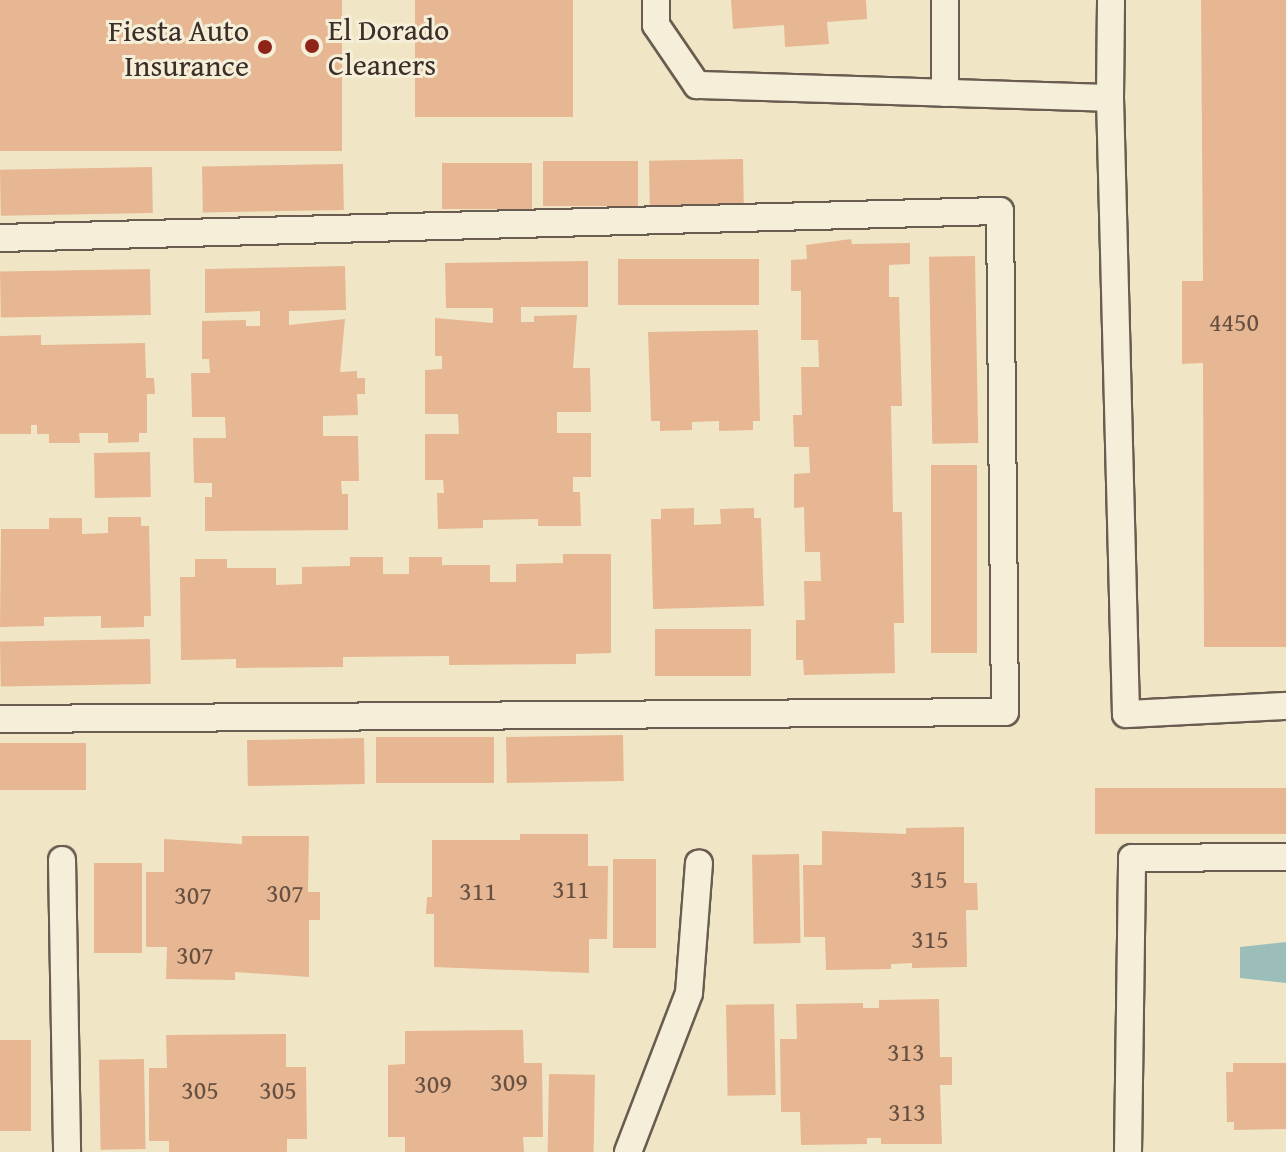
<!DOCTYPE html>
<style>
body{margin:0}
#map{position:relative;width:1286px;height:1152px;overflow:hidden;background:#f0e6c6;font-family:"Gentium Book Plus",serif}
div>[style]{position:absolute}
.water>*{inset:0;background:#9bbebb}
.building>*{inset:0;background:#e6b792;transform-origin:0 0}
.roads{filter:drop-shadow(2px 0 #6a5c50) drop-shadow(-2px 0 #6a5c50) drop-shadow(0 2px #6a5c50) drop-shadow(0 -2px #6a5c50)}
.lane>*{height:26px;margin:-13px;padding:0 13px;transform-origin:13px;border-radius:13px;background:#f5efda}
.dots>*{width:22px;height:22px;translate:-50% -50%;box-sizing:border-box;border:4px solid #f5efda;border-radius:50%}
span{translate:-50% -50%;white-space:nowrap;text-align:center;line-height:1.15;-webkit-text-stroke:6px #f5efda;paint-order:stroke}
.number-label{font-size:26px;color:#675042}
.number-label span{-webkit-text-stroke-width:0}
.poi-label{font-size:30px;color:#3d2e28}
.left{translate:0 -50%;text-align:left}
.right{translate:-100% -50%;text-align:right}
</style>
<div id="map">
<div class="water">
<i style="clip-path:polygon(1286px 942px,1286px 983px,1240px 978px,1240px 947px)"></i>
</div>
<div class="building">
<i style="left:0;top:0;width:342px;height:151px"></i>
<i style="left:415px;top:0;width:158px;height:117px"></i>
<i style="clip-path:polygon(731px 0,866px 0,867px 19px,827px 22px,829px 44px,785px 47px,784px 25px,733px 29px)"></i>
<i style="clip-path:polygon(1201px 0,1286px 0,1286px 647px,1204px 647px,1203px 363px,1182px 364px,1182px 281px,1203px 281px)"></i>
<i style="left:743px;top:159px;width:45px;height:94px;rotate:89deg"></i>
<i style="left:638px;top:161px;width:45px;height:95px;rotate:90deg"></i>
<i style="left:532px;top:163px;width:46px;height:90px;rotate:90deg"></i>
<i style="left:343px;top:164px;width:46px;height:141px;rotate:89deg"></i>
<i style="left:152px;top:167px;width:46px;height:152px;rotate:89deg"></i>
<i style="clip-path:polygon(851px 239px,852px 244px,910px 243px,910px 264px,889px 265px,889px 297px,899px 297px,902px 406px,891px 406px,893px 512px,902px 512px,904px 623px,894px 623px,895px 673px,804px 675px,803px 660px,796px 660px,796px 620px,805px 620px,804px 581px,821px 581px,820px 552px,805px 552px,804px 507px,794px 508px,794px 474px,810px 473px,809px 447px,794px 447px,793px 415px,802px 415px,801px 367px,819px 367px,818px 340px,801px 340px,801px 291px,791px 291px,791px 260px,807px 259px,806px 245px)"></i>
<i style="left:975px;top:256px;width:187px;height:46px;rotate:89deg"></i>
<i style="left:759px;top:259px;width:46px;height:141px;rotate:90deg"></i>
<i style="clip-path:polygon(588px 261px,588px 307px,521px 307px,521px 322px,534px 322px,534px 316px,577px 315px,573px 368px,590px 368px,591px 412px,557px 412px,557px 433px,591px 433px,591px 477px,573px 477px,573px 492px,580px 492px,581px 526px,538px 526px,538px 519px,483px 520px,483px 528px,438px 529px,437px 493px,444px 493px,443px 480px,425px 480px,425px 434px,459px 434px,458px 414px,425px 414px,425px 370px,442px 369px,442px 356px,435px 356px,435px 318px,493px 323px,493px 308px,446px 308px,445px 263px)"></i>
<i style="clip-path:polygon(345px 266px,346px 310px,289px 311px,289px 325px,345px 319px,340px 372px,357px 371px,357px 378px,365px 378px,365px 394px,357px 394px,358px 415px,323px 416px,323px 436px,358px 436px,359px 481px,341px 481px,342px 494px,348px 494px,348px 530px,205px 531px,205px 497px,212px 497px,212px 483px,194px 483px,193px 438px,226px 438px,225px 417px,192px 417px,191px 373px,210px 373px,209px 359px,202px 359px,202px 321px,246px 320px,246px 326px,260px 326px,260px 311px,205px 313px,205px 269px)"></i>
<i style="left:150px;top:269px;width:46px;height:150px;rotate:89deg"></i>
<i style="clip-path:polygon(758px 330px,760px 421px,753px 421px,753px 430px,719px 431px,719px 421px,692px 422px,692px 430px,660px 431px,660px 421px,651px 421px,648px 332px)"></i>
<i style="clip-path:polygon(41px 335px,41px 345px,145px 343px,146px 378px,154px 378px,155px 394px,147px 394px,147px 433px,139px 433px,139px 442px,108px 443px,108px 433px,79px 433px,80px 443px,49px 443px,49px 434px,37px 434px,37px 425px,31px 425px,31px 434px,0 434px,0 336px)"></i>
<i style="left:150px;top:452px;width:45px;height:56px;rotate:89deg"></i>
<i style="left:931px;top:465px;width:46px;height:188px"></i>
<i style="clip-path:polygon(694px 508px,694px 525px,721px 524px,720px 509px,754px 508px,754px 518px,761px 518px,764px 606px,653px 609px,651px 519px,661px 519px,661px 509px)"></i>
<i style="clip-path:polygon(108px 517px,141px 517px,141px 526px,149px 526px,151px 616px,144px 616px,144px 627px,101px 628px,101px 616px,44px 617px,44px 626px,0 627px,1px 529px,49px 529px,49px 518px,82px 518px,82px 534px,108px 533px)"></i>
<i style="clip-path:polygon(563px 554px,611px 554px,611px 653px,576px 654px,576px 664px,449px 665px,449px 656px,343px 657px,343px 667px,236px 668px,236px 659px,181px 660px,180px 577px,195px 577px,195px 559px,227px 559px,227px 568px,276px 568px,276px 585px,302px 584px,302px 567px,350px 566px,350px 557px,383px 557px,383px 574px,409px 574px,409px 557px,442px 557px,442px 565px,490px 565px,490px 582px,516px 582px,516px 564px,563px 563px)"></i>
<i style="left:751px;top:629px;width:47px;height:96px;rotate:90deg"></i>
<i style="left:150px;top:639px;width:45px;height:150px;rotate:89deg"></i>
<i style="left:623px;top:735px;width:46px;height:117px;rotate:89deg"></i>
<i style="left:494px;top:737px;width:46px;height:118px;rotate:90deg"></i>
<i style="left:364px;top:738px;width:46px;height:117px;rotate:89deg"></i>
<i style="left:0;top:743px;width:86px;height:47px"></i>
<i style="left:1286px;top:788px;width:46px;height:191px;rotate:90deg"></i>
<i style="clip-path:polygon(964px 827px,964px 883px,977px 883px,978px 910px,966px 910px,967px 967px,912px 968px,912px 963px,891px 964px,891px 969px,826px 970px,825px 937px,804px 937px,803px 865px,822px 865px,822px 831px,906px 834px,906px 828px)"></i>
<i style="clip-path:polygon(520px 834px,588px 834px,588px 866px,608px 866px,607px 939px,589px 939px,589px 973px,434px 967px,434px 914px,426px 914px,427px 897px,432px 897px,432px 840px,520px 840px)"></i>
<i style="clip-path:polygon(242px 836px,309px 836px,308px 892px,320px 892px,320px 920px,309px 920px,309px 977px,235px 972px,235px 980px,166px 979px,167px 947px,146px 947px,146px 872px,164px 872px,164px 839px,242px 844px)"></i>
<i style="left:799px;top:854px;width:89px;height:47px;rotate:89deg"></i>
<i style="left:613px;top:859px;width:43px;height:89px"></i>
<i style="left:142px;top:863px;width:90px;height:48px;rotate:90deg"></i>
<i style="clip-path:polygon(939px 999px,940px 1057px,952px 1057px,952px 1085px,940px 1085px,942px 1144px,881px 1144px,881px 1138px,867px 1138px,867px 1144px,801px 1145px,800px 1112px,781px 1112px,780px 1039px,797px 1039px,796px 1004px,863px 1003px,863px 1008px,879px 1008px,879px 1000px)"></i>
<i style="left:774px;top:1004px;width:91px;height:48px;rotate:89deg"></i>
<i style="clip-path:polygon(523px 1030px,524px 1063px,542px 1063px,543px 1137px,523px 1137px,524px 1152px,405px 1152px,405px 1137px,388px 1137px,388px 1065px,405px 1064px,405px 1031px)"></i>
<i style="clip-path:polygon(286px 1034px,286px 1067px,306px 1067px,307px 1139px,287px 1139px,287px 1152px,169px 1152px,169px 1141px,149px 1141px,149px 1068px,167px 1068px,166px 1035px)"></i>
<i style="left:0;top:1040px;width:31px;height:91px"></i>
<i style="left:144px;top:1059px;width:90px;height:45px;rotate:89deg"></i>
<i style="clip-path:polygon(1233px 1063px,1286px 1063px,1286px 1129px,1234px 1130px,1234px 1122px,1227px 1122px,1226px 1072px,1233px 1072px)"></i>
<i style="left:549px;top:1074px;width:46px;height:78px;rotate:1deg"></i>
</div>
<div class="roads">
<div class="lane">
<i style="left:656px;top:0;width:25px;rotate:90deg"></i>
<i style="left:656px;top:25px;width:73px;rotate:55.7deg"></i>
<i style="left:697px;top:85px;width:413px;rotate:1.8deg"></i>
<i style="left:1110px;top:98px;width:616px;rotate:88.51deg"></i>
<i style="left:1126px;top:714px;width:160px;rotate:-2.9deg"></i>
<i style="left:945px;top:0;width:93px;rotate:90deg"></i>
<i style="left:1110px;top:98px;width:98px;rotate:-89.4deg"></i>
<i style="left:0;top:238px;width:1000px;rotate:-1.55deg"></i>
<i style="left:1000px;top:211px;width:501px;rotate:89.43deg"></i>
<i style="left:1005px;top:712px;width:1005px;rotate:179.6deg"></i>
<i style="left:62px;top:860px;width:292px;rotate:89deg"></i>
<i style="left:628px;top:1152px;width:170px;rotate:-69deg"></i>
<i style="left:689px;top:993px;width:130px;rotate:-85.6deg"></i>
<i style="left:1128px;top:1152px;width:294px;rotate:-89.2deg"></i>
<i style="left:1132px;top:858px;width:154px;rotate:-0.4deg"></i>
</div>
</div>
<div class="dots">
<i style="left:312px;top:46px;background:#8f2418"></i>
<i style="left:265px;top:47px;background:#8f2418"></i>
</div>
<div class="number-label">
<span style="left:1234px;top:322px">4450</span>
<span style="left:929px;top:879px">315</span>
<span style="left:571px;top:889px">311</span>
<span style="left:478px;top:891px">311</span>
<span style="left:285px;top:893px">307</span>
<span style="left:193px;top:895px">307</span>
<span style="left:930px;top:939px">315</span>
<span style="left:195px;top:955px">307</span>
<span style="left:906px;top:1052px">313</span>
<span style="left:509px;top:1082px">309</span>
<span style="left:433px;top:1084px">309</span>
<span style="left:200px;top:1090px">305</span>
<span style="left:278px;top:1090px">305</span>
<span style="left:907px;top:1112px">313</span>
</div>
<div class="poi-label">
<span class="left" style="left:328px;top:46px">El Dorado<br>Cleaners</span>
<span class="right" style="left:249px;top:47px">Fiesta Auto<br>Insurance</span>
</div>
</div>
